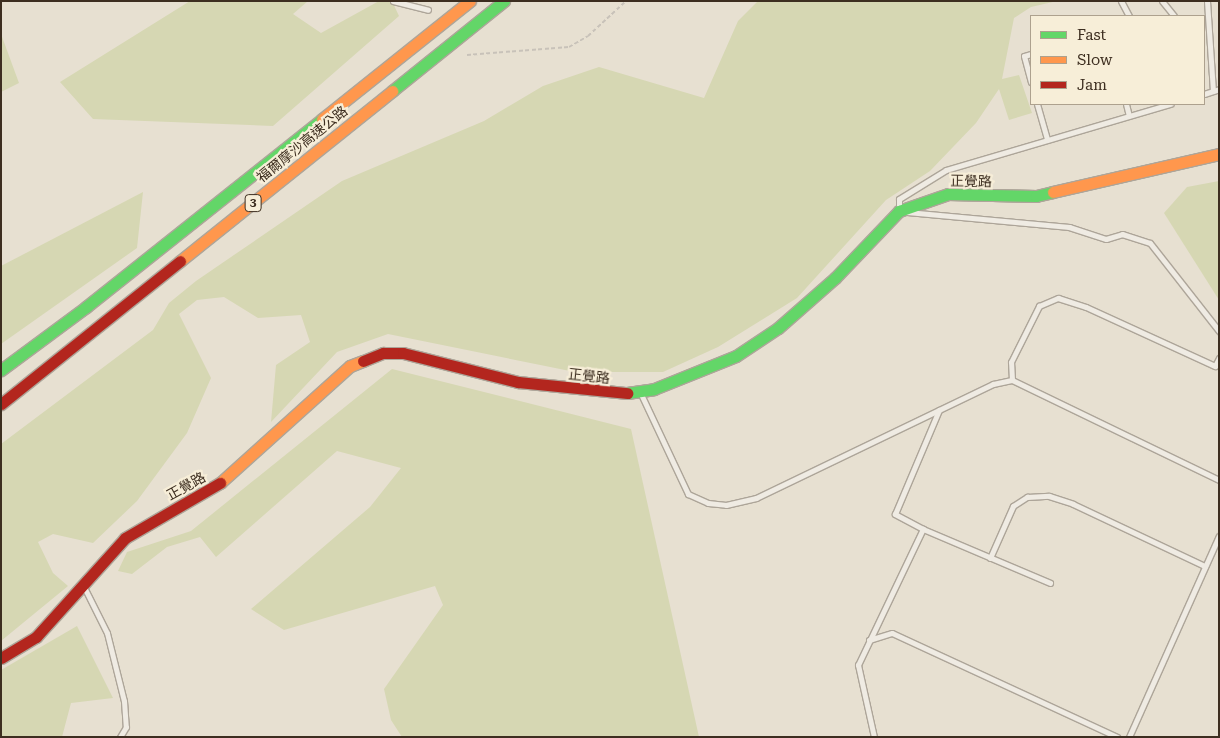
<!DOCTYPE html>
<meta charset="utf-8">
<style>
body{margin:0}
#map{position:relative;width:1220px;height:738px;overflow:hidden;background:#e7e0d1;font-family:"Roboto Serif","Noto Sans TC",serif}
div>[style]{position:absolute}
.green>*{inset:0;background:#d6d7b3}
.path>*{height:2px;margin-top:-1px;transform-origin:0;background:repeating-linear-gradient(90deg,#c8c2b9 0 4px,transparent 0 6.5px)}
.roads{filter:drop-shadow(1px 0 #ada599) drop-shadow(-1px 0 #ada599) drop-shadow(0 1px #ada599) drop-shadow(0 -1px #ada599)}
.lane>*{height:5px;margin:-2.5px;padding:0 2.5px;transform-origin:2.5px;border-radius:2.5px;background:#efebe3}
.fast>*{height:11px;margin:-5.5px;padding:0 5.5px;transform-origin:5.5px;border-radius:5.5px;background:#63d668}
.slow>*{height:11px;margin:-5.5px;padding:0 5.5px;transform-origin:5.5px;border-radius:5.5px;background:#ff974d}
.jam>*{height:11px;margin:-5.5px;padding:0 5.5px;transform-origin:5.5px;border-radius:5.5px;background:#b3261e}
span{translate:-50% -50%;white-space:nowrap;text-align:center;line-height:1.15;-webkit-text-stroke:4.5px #f7eed8;paint-order:stroke}
.shield-label span{padding:1px 4px;background:#f7eed8;border:1px solid;border-radius:4px;-webkit-text-stroke-width:0}
.shield-label{font-size:12px;color:#3d2e20;font-weight:700}
.street-label{font-size:14px;color:#3d2e20}
.frame{position:absolute;inset:0;border:2px solid #3d2e20;pointer-events:none}
.legend{position:absolute;left:1030px;top:15px;width:175px;height:90px;box-sizing:border-box;background:#f7eed8;border:1px solid #ada18e;margin:0;padding:6px 9px;list-style:none;font-size:15px;color:#3d2e20}
.legend li{display:flex;align-items:center;gap:10px;height:25px}
.legend b{width:25px;border:1px solid #ada18e}
</style>
<div id="map">
<div class="green">
<i style="clip-path:polygon(190px 1px,308px 1px,293px 14px,321px 33px,379px 1px,392px 1px,399px 16px,273px 126px,93px 119px,60px 82px)"></i>
<i style="clip-path:polygon(758px 1px,1057px 1px,1031px 7px,1014px 18px,1002px 79px,1019px 75px,1032px 113px,1009px 120px,999px 89px,976px 123px,930px 171px,886px 200px,797px 298px,718px 347px,663px 372px,575px 372px,388px 334px,337px 352px,271px 422px,276px 365px,310px 342px,301px 315px,258px 318px,224px 297px,197px 300px,179px 314px,211px 378px,187px 433px,137px 501px,93px 543px,53px 534px,38px 542px,53px 573px,68px 586px,1px 641px,1px 444px,153px 330px,169px 303px,196px 281px,342px 181px,484px 121px,543px 86px,599px 67px,704px 98px,738px 21px)"></i>
<i style="clip-path:polygon(1px 34px,19px 83px,1px 92px)"></i>
<i style="clip-path:polygon(1219px 181px,1219px 300px,1164px 213px,1187px 187px)"></i>
<i style="clip-path:polygon(143px 192px,137px 248px,1px 344px,1px 266px)"></i>
<i style="clip-path:polygon(392px 369px,631px 429px,699px 737px,402px 737px,391px 720px,384px 689px,443px 605px,435px 586px,284px 630px,251px 609px,370px 507px,401px 468px,337px 451px,216px 557px,200px 537px,167px 547px,132px 574px,118px 571px,127px 552px,191px 531px)"></i>
<i style="clip-path:polygon(77px 626px,113px 698px,71px 703px,62px 737px,1px 737px,1px 670px)"></i>
</div>
<div class="path">
<i style="left:467px;top:55px;width:102px;rotate:-4.5deg"></i>
<i style="left:569px;top:47px;width:22px;rotate:-30deg"></i>
<i style="left:588px;top:36px;width:52px;rotate:-42.6deg"></i>
</div>
<div class="roads">
<div class="lane">
<i style="left:393px;top:1px;width:36px;rotate:14deg"></i>
<i style="left:1121px;top:1px;width:17px;rotate:62deg"></i>
<i style="left:1162px;top:1px;width:19px;rotate:51deg"></i>
<i style="left:1207px;top:1px;width:90px;rotate:86.2deg"></i>
<i style="left:1031px;top:54px;width:7px;rotate:164deg"></i>
<i style="left:1024px;top:56px;width:27px;rotate:75deg"></i>
<i style="left:1204px;top:94px;width:16px;rotate:-18deg"></i>
<i style="left:1037px;top:104px;width:37px;rotate:74deg"></i>
<i style="left:1126px;top:104px;width:12px;rotate:76deg"></i>
<i style="left:899px;top:210px;width:11px;rotate:-90deg"></i>
<i style="left:899px;top:199px;width:55px;rotate:-31.7deg"></i>
<i style="left:946px;top:170px;width:234px;rotate:-16.4deg"></i>
<i style="left:907px;top:212px;width:163px;rotate:5.3deg"></i>
<i style="left:1069px;top:227px;width:39px;rotate:18deg"></i>
<i style="left:1106px;top:239px;width:17px;rotate:-17deg"></i>
<i style="left:1122px;top:234px;width:29px;rotate:18deg"></i>
<i style="left:1150px;top:243px;width:112px;rotate:51.9deg"></i>
<i style="left:1012px;top:380px;width:18px;rotate:-93deg"></i>
<i style="left:1011px;top:362px;width:63px;rotate:-63.4deg"></i>
<i style="left:1039px;top:306px;width:21px;rotate:-23deg"></i>
<i style="left:1058px;top:298px;width:29px;rotate:18deg"></i>
<i style="left:1086px;top:307px;width:142px;rotate:24.6deg"></i>
<i style="left:1215px;top:366px;width:9px;rotate:-63deg"></i>
<i style="left:640px;top:392px;width:113px;rotate:64.8deg"></i>
<i style="left:688px;top:494px;width:22px;rotate:24deg"></i>
<i style="left:708px;top:503px;width:18px;rotate:6deg"></i>
<i style="left:726px;top:505px;width:31px;rotate:-13deg"></i>
<i style="left:756px;top:498px;width:263px;rotate:-25.7deg"></i>
<i style="left:993px;top:384px;width:19px;rotate:-12deg"></i>
<i style="left:1012px;top:380px;width:230px;rotate:25.8deg"></i>
<i style="left:923px;top:529px;width:138px;rotate:23deg"></i>
<i style="left:990px;top:558px;width:57px;rotate:-66.1deg"></i>
<i style="left:1013px;top:506px;width:17px;rotate:-33deg"></i>
<i style="left:1027px;top:497px;width:22px;rotate:-3deg"></i>
<i style="left:1049px;top:496px;width:25px;rotate:18deg"></i>
<i style="left:1073px;top:504px;width:146px;rotate:25.2deg"></i>
<i style="left:84px;top:587px;width:51px;rotate:63.4deg"></i>
<i style="left:107px;top:633px;width:70px;rotate:76deg"></i>
<i style="left:124px;top:701px;width:26px;rotate:86deg"></i>
<i style="left:126px;top:727px;width:12px;rotate:121deg"></i>
<i style="left:869px;top:640px;width:24px;rotate:-17deg"></i>
<i style="left:892px;top:633px;width:248px;rotate:24.8deg"></i>
<i style="left:874px;top:737px;width:74px;rotate:-102.5deg"></i>
<i style="left:858px;top:665px;width:151px;rotate:-64.5deg"></i>
<i style="left:923px;top:529px;width:32px;rotate:-152deg"></i>
<i style="left:895px;top:514px;width:113px;rotate:-67.1deg"></i>
<i style="left:1129px;top:737px;width:220px;rotate:-65.9deg"></i>
</div>
<div class="fast">
<i style="left:392px;top:91px;width:144px;rotate:-38.8deg"></i>
<i style="left:1px;top:370px;width:106px;rotate:-36.5deg"></i>
<i style="left:86px;top:307px;width:302px;rotate:-38.5deg"></i>
<i style="left:627px;top:393px;width:27px;rotate:-8deg"></i>
<i style="left:654px;top:389px;width:88px;rotate:-21.9deg"></i>
<i style="left:736px;top:356px;width:50px;rotate:-33.7deg"></i>
<i style="left:778px;top:328px;width:76px;rotate:-41.3deg"></i>
<i style="left:835px;top:278px;width:93px;rotate:-46.3deg"></i>
<i style="left:899px;top:211px;width:52px;rotate:-19.1deg"></i>
<i style="left:948px;top:194px;width:88px;rotate:1.3deg"></i>
<i style="left:1036px;top:196px;width:17px;rotate:-13deg"></i>
</div>
<div class="slow">
<i style="left:322px;top:119px;width:189px;rotate:-38.6deg"></i>
<i style="left:1053px;top:192px;width:170px;rotate:-12.9deg"></i>
<i style="left:180px;top:261px;width:272px;rotate:-38.7deg"></i>
<i style="left:220px;top:483px;width:175px;rotate:-42deg"></i>
<i style="left:350px;top:366px;width:14px;rotate:-21deg"></i>
</div>
<div class="jam">
<i style="left:363px;top:361px;width:22px;rotate:-22deg"></i>
<i style="left:383px;top:353px;width:20px"></i>
<i style="left:403px;top:353px;width:119px;rotate:14.2deg"></i>
<i style="left:518px;top:382px;width:110px;rotate:5.8deg"></i>
<i style="left:1px;top:404px;width:229px;rotate:-38.6deg"></i>
<i style="left:1px;top:658px;width:41px;rotate:-31deg"></i>
<i style="left:36px;top:637px;width:133px;rotate:-48deg"></i>
<i style="left:125px;top:538px;width:110px;rotate:-30.1deg"></i>
</div>
</div>
<div class="shield-label">
<span style="left:253px;top:203px">3</span>
</div>
<div class="street-label">
<span style="left:302px;top:144px;rotate:-39deg">福爾摩沙高速公路</span>
<span style="left:971px;top:181px;rotate:1deg">正覺路</span>
<span style="left:589px;top:376px;rotate:6deg">正覺路</span>
<span style="left:186px;top:486px;rotate:-29deg">正覺路</span>
</div>
<div class="frame"></div>
<ul class="legend">
<li><b style="height:6px;background:#63d668"></b>Fast</li>
<li><b style="height:6px;background:#ff974d"></b>Slow</li>
<li><b style="height:6px;background:#b3261e"></b>Jam</li>
</ul>
</div>
